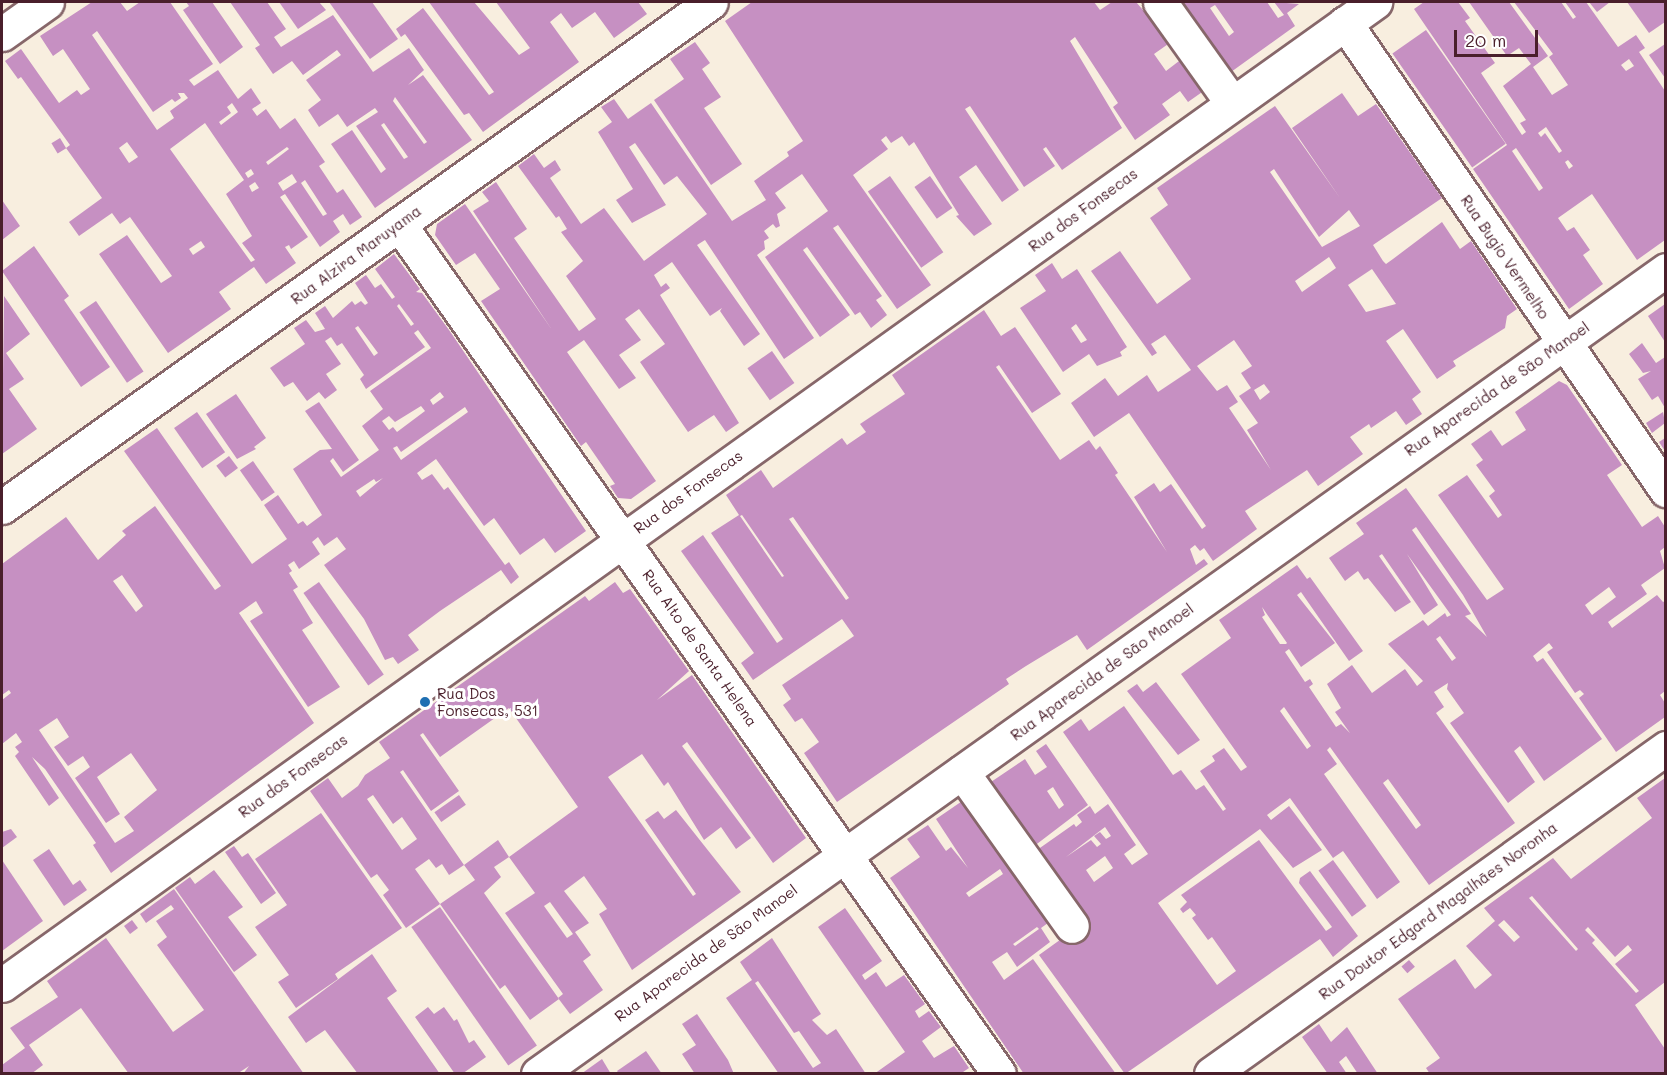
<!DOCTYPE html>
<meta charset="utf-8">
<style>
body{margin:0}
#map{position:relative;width:1667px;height:1075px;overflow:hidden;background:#f8eedf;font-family:Mali,sans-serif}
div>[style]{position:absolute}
.building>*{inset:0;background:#c690c2;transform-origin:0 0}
.roads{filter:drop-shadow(2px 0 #87676a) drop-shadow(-2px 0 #87676a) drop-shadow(0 2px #87676a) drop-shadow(0 -2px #87676a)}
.minor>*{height:33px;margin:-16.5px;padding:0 16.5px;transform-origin:16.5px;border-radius:16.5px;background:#fff}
.dots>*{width:16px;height:16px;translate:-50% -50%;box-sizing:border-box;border:3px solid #fff;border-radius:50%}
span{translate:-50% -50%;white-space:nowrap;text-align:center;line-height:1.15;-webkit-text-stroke:6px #fff;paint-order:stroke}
.street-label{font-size:15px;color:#4a1f2b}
.poi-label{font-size:15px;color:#4a1f2b}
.left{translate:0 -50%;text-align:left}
.frame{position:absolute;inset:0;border:3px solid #4a1f2b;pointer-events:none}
.scale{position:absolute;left:1454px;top:30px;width:84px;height:27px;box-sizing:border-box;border:3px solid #4a1f2b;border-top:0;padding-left:8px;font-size:18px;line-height:21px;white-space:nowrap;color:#4a1f2b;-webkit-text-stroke:4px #fff;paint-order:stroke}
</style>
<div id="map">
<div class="building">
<i style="clip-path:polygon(evenodd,92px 2px,120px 2px,127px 11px,140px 2px,170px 2px,213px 64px,189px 80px,194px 86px,218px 70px,238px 99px,251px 88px,261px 103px,252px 109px,257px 116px,266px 109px,280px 129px,295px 118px,325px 162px,319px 166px,337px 193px,343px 189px,362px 217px,350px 225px,343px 214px,333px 221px,340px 232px,320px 247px,285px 194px,280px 197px,308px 237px,291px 249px,289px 245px,285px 247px,296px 263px,266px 284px,254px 267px,219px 292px,231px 309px,168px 353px,99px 254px,127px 235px,161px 283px,172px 276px,130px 217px,120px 224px,112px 213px,79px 236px,69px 222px,102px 198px,66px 148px,70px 145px,21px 77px,18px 79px,5px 61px,21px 49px,59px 103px,77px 90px,81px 95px,90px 89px,63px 49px,53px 56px,40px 36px,92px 2px,97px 31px,153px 112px,172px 99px,175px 102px,181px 98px,178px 93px,184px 93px,188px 98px,170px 111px,174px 118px,157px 130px,92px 35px,97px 31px,92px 2px,232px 103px,238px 112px,221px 125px,219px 122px,231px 113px,227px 107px,232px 103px,92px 2px,205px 123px,244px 180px,226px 194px,252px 236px,242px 243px,255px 260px,251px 262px,170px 149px,205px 123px,92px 2px,127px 142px,138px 157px,129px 163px,119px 148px,127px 142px,92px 2px,287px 147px,289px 149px,268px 165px,266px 162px,287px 147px,92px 2px,251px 169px,254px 174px,248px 178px,245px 173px,251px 169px,92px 2px,292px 174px,297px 182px,283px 191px,278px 183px,292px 174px,92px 2px,305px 180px,327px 214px,323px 216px,301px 183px,305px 180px,92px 2px,255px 182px,259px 188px,252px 192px,249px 186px,255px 182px,92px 2px,201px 241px,205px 247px,193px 255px,189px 249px,201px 241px)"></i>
<i style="clip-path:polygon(186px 2px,212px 2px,243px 47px,220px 64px,183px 10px,189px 6px)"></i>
<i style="clip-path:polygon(evenodd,230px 2px,267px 2px,286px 29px,274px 37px,281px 47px,333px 15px,373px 72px,409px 48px,424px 70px,408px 85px,423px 75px,472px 140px,375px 208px,331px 144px,352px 130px,381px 173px,386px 169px,356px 126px,378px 112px,375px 108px,347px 127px,338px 114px,319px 127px,308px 110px,321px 100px,306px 80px,341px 55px,337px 50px,303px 75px,292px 61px,273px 74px,255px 48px,260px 45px,230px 2px,395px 97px,427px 142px,424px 144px,393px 101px,395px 97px,230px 2px,384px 123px,408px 157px,404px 159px,381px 125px,384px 123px)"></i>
<i style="clip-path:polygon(279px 2px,319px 2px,326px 10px,298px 29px)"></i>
<i style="clip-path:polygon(329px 2px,372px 2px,398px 39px,370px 59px)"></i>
<i style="clip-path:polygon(429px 2px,474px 2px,519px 55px,530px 48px,496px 2px,638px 2px,647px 14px,614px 38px,595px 12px,572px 28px,561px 13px,550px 22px,579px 62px,483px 132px,469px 113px,464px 115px,405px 34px,401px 37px,396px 29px,423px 8px,489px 95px,494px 92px)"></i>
<i style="clip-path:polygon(752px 2px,1094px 2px,1100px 10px,1112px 2px,1136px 2px,1171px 42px,1154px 54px,1166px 71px,1183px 58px,1205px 90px,1188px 102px,1180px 91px,1162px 104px,1170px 115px,1135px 140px,1113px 107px,1118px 103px,1075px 37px,1070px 41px,1122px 128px,1062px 170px,1046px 147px,1043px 149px,1055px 166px,1024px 187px,970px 106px,965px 109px,1019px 190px,1002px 202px,976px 165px,959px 177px,992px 224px,974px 236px,956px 216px,959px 215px,914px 142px,909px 146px,902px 136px,891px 143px,886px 136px,881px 140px,888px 149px,853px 175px,931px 285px,897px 309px,838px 225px,833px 228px,882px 296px,876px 300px,887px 315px,871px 328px,860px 312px,855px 315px,807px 247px,803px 250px,850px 315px,820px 337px,765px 257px,828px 211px,802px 174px,775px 193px,786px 208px,777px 214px,780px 226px,776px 228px,773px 224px,764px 231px,769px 238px,764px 241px,765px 249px,757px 255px,814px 338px,784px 359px,705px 240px,697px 245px,760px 334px,744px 346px,720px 311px,722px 308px,710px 316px,672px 262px,654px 275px,661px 287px,666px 283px,670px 288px,660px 295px,739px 423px,726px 432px,714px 415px,688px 432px,640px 362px,665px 344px,639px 309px,625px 319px,641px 340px,619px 355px,636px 378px,619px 389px,584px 340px,567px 352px,656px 481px,631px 499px,618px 498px,610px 486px,615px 484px,586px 442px,581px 446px,481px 301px,500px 289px,475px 253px,456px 265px,435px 235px,437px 224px,465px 204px,552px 330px,473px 211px,489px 201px,482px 192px,496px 182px,527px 229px,514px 238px,579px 331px,596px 319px,566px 276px,583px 261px,561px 232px,567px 229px,559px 216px,556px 218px,518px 166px,534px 154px,544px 168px,555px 160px,561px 170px,550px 178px,581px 224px,604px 208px,644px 261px,707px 214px,677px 176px,664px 185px,635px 143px,629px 147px,666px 205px,632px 223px,616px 200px,633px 189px,598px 132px,612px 122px,601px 107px,614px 99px,628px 119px,651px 103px,732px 221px,766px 200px,754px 181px,789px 156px,787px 152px,803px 141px,725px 21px)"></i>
<i style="clip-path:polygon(evenodd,1165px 2px,1267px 2px,1278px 18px,1284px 15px,1274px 2px,1299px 4px,1287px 13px,1295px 26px,1224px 77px,1165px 2px,1215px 5px,1234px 32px,1229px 36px,1210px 8px,1215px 5px)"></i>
<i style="clip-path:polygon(evenodd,1424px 2px,1458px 2px,1470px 18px,1465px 21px,1495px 63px,1481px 73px,1522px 135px,1526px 132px,1520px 123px,1526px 120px,1503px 86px,1531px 64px,1519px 48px,1507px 56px,1469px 2px,1509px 2px,1548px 56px,1533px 67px,1552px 95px,1568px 85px,1549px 57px,1553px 54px,1514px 2px,1561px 2px,1573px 19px,1576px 17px,1565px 2px,1586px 2px,1618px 47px,1636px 35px,1645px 48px,1639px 52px,1665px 91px,1665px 240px,1637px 260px,1592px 194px,1558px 218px,1567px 231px,1574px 227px,1590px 250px,1583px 255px,1603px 284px,1569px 309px,1473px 169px,1507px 145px,1414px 9px,1424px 2px,1629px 59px,1634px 66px,1626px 71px,1621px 65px,1629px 59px,1424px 2px,1546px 127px,1562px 151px,1559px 153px,1545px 133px,1541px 137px,1538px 133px,1546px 127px,1424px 2px,1516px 148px,1543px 188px,1539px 191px,1512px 151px,1516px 148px,1424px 2px,1568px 160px,1573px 166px,1569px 169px,1565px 162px,1568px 160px)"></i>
<i style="clip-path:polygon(1589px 2px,1610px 2px,1597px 12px)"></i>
<i style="clip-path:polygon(1627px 2px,1665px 2px,1665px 22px,1649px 33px)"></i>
<i style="left:1426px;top:30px;width:139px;height:41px;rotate:55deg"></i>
<i style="clip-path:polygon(695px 42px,710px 63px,702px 69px,721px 97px,704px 108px,742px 164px,711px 185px,654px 100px,684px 79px,670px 59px)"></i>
<i style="clip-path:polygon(1665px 44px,1665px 78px,1649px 55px)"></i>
<i style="clip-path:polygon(evenodd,1342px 93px,1358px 116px,1376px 104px,1442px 198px,1373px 245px,1383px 261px,1386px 264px,1393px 259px,1442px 222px,1460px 249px,1471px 241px,1517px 309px,1507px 316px,1505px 328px,1453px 361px,1456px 366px,1437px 379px,1403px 329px,1386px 341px,1421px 392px,1412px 399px,1422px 414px,1406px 425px,1396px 411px,1371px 428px,1369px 424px,1350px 437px,1363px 454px,1318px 486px,1307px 470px,1245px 511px,1257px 529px,1213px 561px,1204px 548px,1200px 551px,1195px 545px,1190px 549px,1196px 565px,1204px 559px,1208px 564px,1087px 650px,1077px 635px,1026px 666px,1006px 679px,1009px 684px,837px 802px,804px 753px,819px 742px,802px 718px,795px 722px,783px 705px,791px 699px,782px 685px,854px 636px,842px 619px,753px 680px,741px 663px,754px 653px,681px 551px,703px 535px,777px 643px,783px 639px,711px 533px,739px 515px,726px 495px,761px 470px,773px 488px,842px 438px,847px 445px,866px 432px,860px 424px,905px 394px,892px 375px,984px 310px,1001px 336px,1015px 327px,1061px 394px,1032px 413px,999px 365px,996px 367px,1060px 460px,1089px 440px,1096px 450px,1100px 446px,1118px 473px,1115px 475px,1167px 552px,1134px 497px,1154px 483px,1160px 492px,1171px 484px,1202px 529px,1206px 526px,1129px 413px,1094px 437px,1071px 403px,1105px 378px,1118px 396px,1147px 375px,1158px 392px,1191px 370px,1165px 335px,1151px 344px,1157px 353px,1152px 356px,1091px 271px,1120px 251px,1157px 304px,1191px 279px,1150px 218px,1168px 205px,1157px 188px,1275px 106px,1340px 198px,1292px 128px,1342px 93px,1274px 169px,1319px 237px,1349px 210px,1360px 226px,1322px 247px,1270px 172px,1274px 169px,1342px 93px,1329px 257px,1336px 268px,1302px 292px,1295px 281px,1329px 257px,1342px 93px,1372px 269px,1396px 304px,1366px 312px,1348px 285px,1372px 269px,1342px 93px,1234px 340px,1252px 366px,1241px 373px,1251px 388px,1239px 396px,1258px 423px,1247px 430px,1271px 470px,1229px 408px,1238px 402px,1227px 385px,1217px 391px,1197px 366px,1234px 340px,1342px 93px,1264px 384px,1270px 392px,1260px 400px,1254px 390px,1264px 384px,1342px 93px,742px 515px,784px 576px,782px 577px,740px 516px,742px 515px,1342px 93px,793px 517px,849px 598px,846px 600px,789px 519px,793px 517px)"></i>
<i style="left:60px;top:138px;width:12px;height:10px;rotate:59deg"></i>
<i style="left:890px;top:176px;width:93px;height:27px;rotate:55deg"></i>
<i style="left:930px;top:176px;width:39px;height:19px;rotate:55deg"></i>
<i style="clip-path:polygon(2px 200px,20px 226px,2px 240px)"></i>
<i style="clip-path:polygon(34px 246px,69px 296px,64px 300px,110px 367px,81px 387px,2px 271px)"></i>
<i style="clip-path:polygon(evenodd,394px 254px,420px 289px,416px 292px,422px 293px,449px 330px,586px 531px,555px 553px,544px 538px,520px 555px,494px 518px,484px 526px,436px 459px,417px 473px,422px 480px,432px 474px,444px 490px,448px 487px,505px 565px,509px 562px,519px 577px,511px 584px,501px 570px,440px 611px,408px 635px,419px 650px,398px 664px,393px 657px,385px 660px,364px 619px,324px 565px,346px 549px,337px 537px,324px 546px,318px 537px,312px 542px,320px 554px,299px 569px,294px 561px,288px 565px,292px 571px,289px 573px,298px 587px,293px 590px,313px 623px,302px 630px,340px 687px,308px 707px,250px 621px,263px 613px,256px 601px,239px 613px,314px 723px,111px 873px,93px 845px,96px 843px,45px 769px,32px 757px,59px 798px,49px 806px,15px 756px,19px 752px,15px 747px,22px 742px,16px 733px,2px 744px,2px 700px,11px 693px,9px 690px,2px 695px,2px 564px,66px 517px,98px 560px,126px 535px,122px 531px,155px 506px,215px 590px,221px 586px,124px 451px,157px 428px,252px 564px,287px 539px,264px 505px,278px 495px,298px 524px,303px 521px,307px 526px,322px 515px,293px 469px,320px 450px,332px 449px,305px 411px,319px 402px,359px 460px,343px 472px,333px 458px,330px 461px,341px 477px,379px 450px,362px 426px,383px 409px,370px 391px,431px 348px,418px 330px,414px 333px,425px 347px,366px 389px,360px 379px,364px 375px,342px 343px,337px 346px,331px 337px,325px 341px,341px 364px,326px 374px,337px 390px,325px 399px,319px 392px,307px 401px,293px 382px,284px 387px,270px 368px,305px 344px,294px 328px,306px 320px,315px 332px,325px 329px,315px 313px,325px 306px,333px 318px,352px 301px,355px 305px,361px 301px,365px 305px,368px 303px,355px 283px,366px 275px,375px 288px,381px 284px,392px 299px,395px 297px,375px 269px,394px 254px,399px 304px,414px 324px,411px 326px,397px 306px,399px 304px,394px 254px,358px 326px,378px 353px,374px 356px,355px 328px,358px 326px,394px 254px,440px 392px,444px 397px,433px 405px,430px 400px,440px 392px,394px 254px,421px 406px,425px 411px,397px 432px,393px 427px,389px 430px,382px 421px,389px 416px,395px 422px,421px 406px,394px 254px,465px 407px,468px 412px,401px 460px,393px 448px,397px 446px,401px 452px,465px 407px,394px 254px,383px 478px,360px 497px,356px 491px,374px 479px,376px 482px,383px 478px,394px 254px,122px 575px,143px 606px,136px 612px,113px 581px,122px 575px,394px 254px,57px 718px,69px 737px,54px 747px,68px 766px,83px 756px,90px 767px,75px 778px,106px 823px,120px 814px,97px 777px,131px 753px,157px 790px,124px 817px,134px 831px,115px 843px,39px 730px,57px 718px)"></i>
<i style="clip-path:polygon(evenodd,1052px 263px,1062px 279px,1077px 269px,1127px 347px,1120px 352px,1122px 356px,1097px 366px,1089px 354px,1063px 372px,1020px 308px,1046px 291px,1035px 275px,1052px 263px,1076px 324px,1087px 340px,1081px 343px,1071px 328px,1076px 324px)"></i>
<i style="clip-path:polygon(4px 296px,30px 334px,6px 353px,24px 379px,9px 389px,37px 429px,2px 454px)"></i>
<i style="left:96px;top:301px;width:85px;height:20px;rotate:56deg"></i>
<i style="clip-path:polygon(1665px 304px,1665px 342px,1648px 316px)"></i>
<i style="clip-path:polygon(1642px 343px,1656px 363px,1665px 357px,1665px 408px,1658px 396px,1652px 400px,1638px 379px,1651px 371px,1643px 373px,1629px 354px)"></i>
<i style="left:772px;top:351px;width:39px;height:30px;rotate:55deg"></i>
<i style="clip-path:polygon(evenodd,1559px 381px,1567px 385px,1622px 465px,1607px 475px,1642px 527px,1658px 516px,1665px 527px,1665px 547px,1660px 551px,1665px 568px,1641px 585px,1647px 594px,1608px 622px,1612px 628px,1657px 595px,1663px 602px,1665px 601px,1665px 691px,1660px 695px,1665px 703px,1665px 717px,1616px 752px,1579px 698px,1584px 694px,1580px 690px,1575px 693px,1547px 652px,1553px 648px,1549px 643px,1533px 656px,1537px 662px,1543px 658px,1602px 739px,1544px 781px,1520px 746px,1514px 751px,1535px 782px,1508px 803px,1450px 723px,1464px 713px,1447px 689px,1448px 683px,1434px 692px,1444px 707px,1436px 713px,1515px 823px,1429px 885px,1330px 747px,1327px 750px,1337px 764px,1324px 774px,1400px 882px,1377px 899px,1343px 851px,1333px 858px,1290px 798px,1267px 815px,1271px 820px,1289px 806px,1322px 850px,1293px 868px,1260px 829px,1158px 903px,1217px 985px,1236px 971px,1212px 937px,1208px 940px,1192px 918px,1196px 915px,1190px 908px,1183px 913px,1180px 909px,1187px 902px,1181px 895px,1259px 840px,1326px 931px,1332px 927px,1299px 883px,1300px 878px,1310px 871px,1358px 936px,1333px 957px,1320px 939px,1125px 1074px,1039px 955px,1089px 919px,1046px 869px,1037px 850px,1074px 824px,1076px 827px,1082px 822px,1077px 815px,1090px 806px,1095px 814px,1108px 804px,1136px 845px,1124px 854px,1132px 865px,1148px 854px,1063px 732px,1081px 719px,1089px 731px,1124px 706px,1173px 775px,1181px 770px,1196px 790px,1204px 785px,1223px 811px,1226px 809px,1200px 771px,1215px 761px,1212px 756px,1224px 748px,1241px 771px,1247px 767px,1181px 674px,1231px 638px,1219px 620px,1297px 565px,1307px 579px,1310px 577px,1363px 651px,1349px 661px,1301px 592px,1297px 595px,1335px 643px,1301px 667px,1289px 649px,1285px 652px,1305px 682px,1310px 679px,1313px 684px,1309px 687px,1336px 727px,1341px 724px,1350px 733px,1335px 712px,1341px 708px,1327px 684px,1352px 665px,1372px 693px,1405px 669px,1417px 686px,1423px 681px,1388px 644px,1423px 620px,1428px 626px,1445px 613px,1447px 617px,1451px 615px,1407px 554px,1438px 605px,1424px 615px,1382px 554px,1379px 556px,1411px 602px,1395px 612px,1368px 578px,1364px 580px,1358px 571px,1345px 581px,1329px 558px,1364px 534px,1356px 523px,1406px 488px,1487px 600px,1504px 589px,1438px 495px,1467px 475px,1498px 518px,1502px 515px,1489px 496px,1495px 491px,1476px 465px,1483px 460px,1471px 444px,1491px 430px,1502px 446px,1526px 430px,1515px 412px,1559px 381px,1416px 527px,1463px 595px,1487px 637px,1465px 616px,1471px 614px,1412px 530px,1416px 527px,1559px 381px,1609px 587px,1616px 597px,1592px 615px,1585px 605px,1609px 587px,1559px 381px,1262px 607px,1287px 643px,1286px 644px,1280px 644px,1262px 617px,1265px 615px,1262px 607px,1559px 381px,1440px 636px,1456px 658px,1452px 661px,1436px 639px,1440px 636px,1559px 381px,1284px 707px,1311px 746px,1307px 749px,1280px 711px,1284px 707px,1559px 381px,1388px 779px,1421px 825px,1416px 829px,1383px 783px,1388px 779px,1559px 381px,1105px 827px,1111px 836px,1106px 839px,1100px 832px,1094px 836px,1101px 844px,1097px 847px,1091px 840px,1066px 857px,1105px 827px,1559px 381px,1105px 856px,1113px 868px,1094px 882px,1086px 870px,1105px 856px)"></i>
<i style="clip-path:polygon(236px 394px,266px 438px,254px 447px,256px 449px,237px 459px,206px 414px)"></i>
<i style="left:197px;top:412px;width:49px;height:28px;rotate:55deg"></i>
<i style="clip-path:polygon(1663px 412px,1665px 423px,1652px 433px,1646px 423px)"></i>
<i style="clip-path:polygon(1665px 438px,1665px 451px,1659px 442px)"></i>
<i style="left:229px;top:456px;width:15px;height:16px;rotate:53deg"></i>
<i style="left:253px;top:461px;width:38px;height:16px;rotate:55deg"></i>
<i style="left:319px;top:582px;width:113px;height:19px;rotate:55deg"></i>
<i style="clip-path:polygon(evenodd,615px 582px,623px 593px,630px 589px,689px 671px,657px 700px,692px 675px,806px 838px,773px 863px,687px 742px,682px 746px,751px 838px,736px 849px,721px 827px,704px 840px,668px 782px,664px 786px,642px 754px,608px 777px,693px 896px,696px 894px,645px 820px,658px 811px,664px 819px,676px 810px,741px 892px,632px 970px,599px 914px,607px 909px,584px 876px,564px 891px,589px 923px,575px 932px,591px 955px,583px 961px,603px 990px,570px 1014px,558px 998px,563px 994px,505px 913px,535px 893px,509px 857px,494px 867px,501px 877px,484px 893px,559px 999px,530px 1020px,505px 985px,500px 989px,440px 904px,406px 928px,383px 895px,389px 890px,377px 874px,371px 878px,310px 791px,328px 778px,342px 798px,358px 786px,365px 775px,390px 758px,379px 742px,585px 596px,589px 601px,615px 582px,509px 708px,578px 807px,509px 857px,498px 840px,464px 865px,475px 880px,440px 904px,415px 869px,429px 859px,436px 868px,442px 864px,449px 875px,464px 865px,400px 772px,403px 770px,431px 811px,459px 791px,420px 735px,423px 733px,440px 757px,509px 708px,615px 582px,373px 795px,393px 824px,402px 817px,417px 839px,402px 850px,367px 799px,373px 795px,615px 582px,550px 902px,573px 934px,567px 938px,544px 906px,550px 902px)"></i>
<i style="clip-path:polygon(1156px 682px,1200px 740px,1178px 755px,1127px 691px,1137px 684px,1143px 692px)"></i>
<i style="clip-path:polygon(evenodd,1046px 744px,1088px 805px,1029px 850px,985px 786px,1025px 759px,1035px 775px,1047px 767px,1036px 751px,1046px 744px,1053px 787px,1064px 805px,1059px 809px,1047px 791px,1053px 787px)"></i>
<i style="clip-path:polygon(evenodd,1665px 778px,1665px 982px,1635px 1005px,1665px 1049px,1665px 1074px,1430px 1074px,1426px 1068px,1440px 1058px,1398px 999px,1455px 959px,1475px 989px,1492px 975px,1466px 946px,1495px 921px,1484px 908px,1553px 858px,1571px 879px,1652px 818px,1637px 798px,1665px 778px,1532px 896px,1578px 949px,1576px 951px,1529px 898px,1532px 896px,1665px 778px,1504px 920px,1520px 937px,1514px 942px,1498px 925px,1504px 920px,1665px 778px,1588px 927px,1615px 957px,1628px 945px,1632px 950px,1615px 964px,1639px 991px,1636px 993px,1592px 943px,1595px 940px,1585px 930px,1588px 927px)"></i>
<i style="left:459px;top:795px;width:12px;height:30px;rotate:55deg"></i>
<i style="clip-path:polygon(evenodd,971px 795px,1043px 901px,1036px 906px,1048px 923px,1041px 928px,1050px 942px,1017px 967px,1007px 952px,992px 962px,1004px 980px,1033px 959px,1116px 1074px,1024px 1074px,890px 878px,920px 857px,907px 839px,928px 825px,946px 851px,951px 847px,968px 868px,936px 819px,971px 795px,1000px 869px,1003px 874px,969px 897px,966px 893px,1000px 869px,971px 795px,1037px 927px,1039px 929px,1015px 946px,1013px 944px,1037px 927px)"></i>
<i style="clip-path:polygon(321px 813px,402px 928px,335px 974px,338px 979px,296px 1008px,278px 982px,289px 975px,255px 927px,287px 905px,255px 859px)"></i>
<i style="clip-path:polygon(11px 829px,17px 837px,2px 848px,2px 832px)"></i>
<i style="clip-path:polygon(234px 846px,242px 857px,248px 853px,276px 893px,261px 904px,225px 852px)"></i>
<i style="clip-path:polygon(49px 849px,73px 885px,80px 880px,87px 890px,64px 906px,33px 860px)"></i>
<i style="clip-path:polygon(2px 860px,43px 921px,2px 951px)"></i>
<i style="left:1333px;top:860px;width:57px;height:18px;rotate:54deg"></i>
<i style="clip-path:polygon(214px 870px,243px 907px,228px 917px,257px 955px,234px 972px,175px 888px,190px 877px,195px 884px)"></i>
<i style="clip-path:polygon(174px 889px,304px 1074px,243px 1074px,249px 1066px,237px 1074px,129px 1074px,81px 1008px,29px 1045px,43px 1065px,31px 1074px,2px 1074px,2px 1065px,25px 1048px,10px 1028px,58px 997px,47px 981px,106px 938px,173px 1032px,204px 1010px,157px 945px,167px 937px,156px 921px,174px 909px,171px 905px,146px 923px,140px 914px)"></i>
<i style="left:440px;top:907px;width:169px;height:35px;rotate:55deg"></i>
<i style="clip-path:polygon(845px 908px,882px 961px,862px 975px,865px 980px,876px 972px,886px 987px,904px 975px,925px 1004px,915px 1011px,919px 1018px,929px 1011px,941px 1027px,922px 1041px,934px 1058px,954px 1046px,969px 1068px,960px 1074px,874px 1074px,905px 1052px,818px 927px)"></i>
<i style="left:132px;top:920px;width:10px;height:10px;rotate:53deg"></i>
<i style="clip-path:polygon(evenodd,772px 938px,821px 1014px,812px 1020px,827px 1035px,836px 1029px,866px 1074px,779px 1074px,726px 998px,752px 980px,740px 962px,772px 938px,758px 981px,794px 1033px,799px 1031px,821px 1063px,813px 1068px,755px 983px,758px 981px)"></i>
<i style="clip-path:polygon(372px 954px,397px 991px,387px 998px,440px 1074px,358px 1074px,325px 1030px,306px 1043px,288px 1017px)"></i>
<i style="left:1409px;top:960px;width:9px;height:10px;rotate:49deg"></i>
<i style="clip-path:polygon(428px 1007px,434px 1014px,444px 1007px,454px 1021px,457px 1019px,469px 1043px,474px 1040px,486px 1057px,462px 1074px,455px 1074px,415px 1017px)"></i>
<i style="clip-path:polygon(697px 1014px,728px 1060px,734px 1074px,695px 1074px,682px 1054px,696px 1045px,682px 1024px)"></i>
<i style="clip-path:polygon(1319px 1024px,1331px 1042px,1347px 1027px,1378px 1074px,1358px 1074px,1346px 1056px,1339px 1062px,1347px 1074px,1328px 1074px,1302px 1037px)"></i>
<i style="clip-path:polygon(646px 1051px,662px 1074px,619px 1074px,617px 1071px)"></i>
<i style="clip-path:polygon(602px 1059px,611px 1074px,581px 1074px)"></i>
</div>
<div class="roads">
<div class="minor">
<i style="left:1160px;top:2px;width:124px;rotate:54.5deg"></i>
<i style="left:1345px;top:23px;width:567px;rotate:55.5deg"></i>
<i style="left:2px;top:34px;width:55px;rotate:-35.4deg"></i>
<i style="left:399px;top:224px;width:1040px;rotate:54.78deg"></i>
<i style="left:2px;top:507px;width:870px;rotate:-35.46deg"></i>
<i style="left:962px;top:772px;width:189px;rotate:54.5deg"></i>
<i style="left:2px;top:985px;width:1689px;rotate:-35.6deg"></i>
<i style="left:538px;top:1074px;width:1385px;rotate:-35.48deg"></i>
<i style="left:1211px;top:1074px;width:560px;rotate:-35.62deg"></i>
</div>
</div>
<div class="dots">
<i style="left:425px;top:702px;background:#1f6fb2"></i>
</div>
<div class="street-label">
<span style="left:1083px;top:210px;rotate:-36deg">Rua dos Fonsecas</span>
<span style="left:356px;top:255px;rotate:-36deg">Rua Alzira Maruyama</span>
<span style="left:1505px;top:257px;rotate:56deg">Rua Bugio Vermelho</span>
<span style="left:1497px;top:389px;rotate:-35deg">Rua Aparecida de São Manoel</span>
<span style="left:688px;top:492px;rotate:-36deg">Rua dos Fonsecas</span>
<span style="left:700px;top:648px;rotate:55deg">Rua Alto de Santa Helena</span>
<span style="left:1102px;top:672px;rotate:-36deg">Rua Aparecida de São Manoel</span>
<span style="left:293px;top:776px;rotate:-36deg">Rua dos Fonsecas</span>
<span style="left:1438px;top:911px;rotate:-36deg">Rua Doutor Edgard Magalhães Noronha</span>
<span style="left:706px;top:953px;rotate:-36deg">Rua Aparecida de São Manoel</span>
</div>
<div class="poi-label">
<span class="left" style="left:437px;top:702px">Rua Dos<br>Fonsecas, 531</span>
</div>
<div class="frame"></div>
<div class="scale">20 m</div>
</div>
